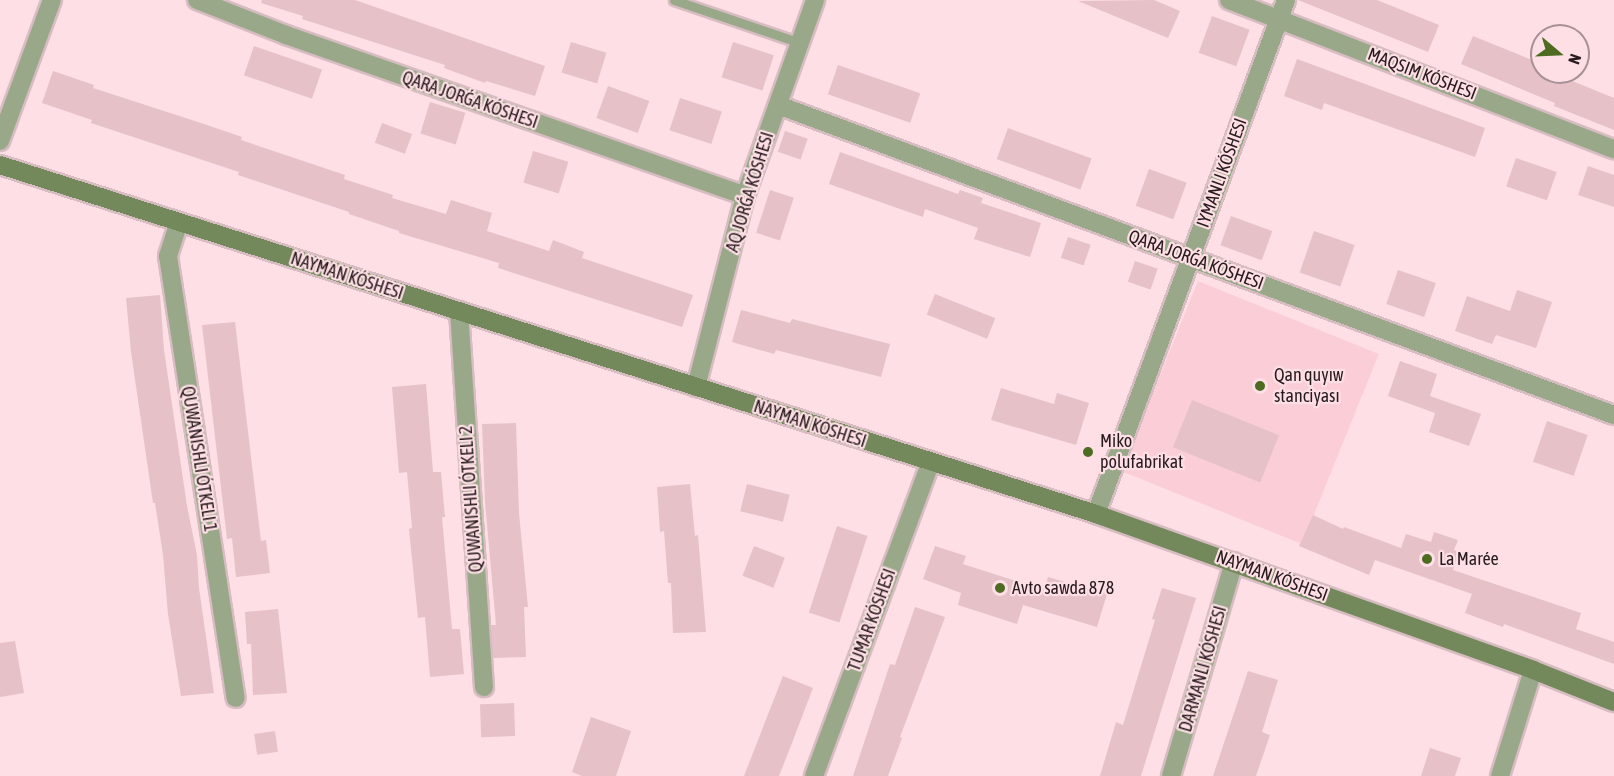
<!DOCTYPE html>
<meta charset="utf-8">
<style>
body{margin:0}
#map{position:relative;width:1614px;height:776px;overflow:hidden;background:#fddfe5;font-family:"Asap Condensed",sans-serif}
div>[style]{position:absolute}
.built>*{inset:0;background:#fbced7;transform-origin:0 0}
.building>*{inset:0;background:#e6c1c8;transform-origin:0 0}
.roads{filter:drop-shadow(2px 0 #d7bcc1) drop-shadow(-2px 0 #d7bcc1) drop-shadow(0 2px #d7bcc1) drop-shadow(0 -2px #d7bcc1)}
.lane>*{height:9px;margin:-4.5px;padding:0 4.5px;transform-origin:4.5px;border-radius:4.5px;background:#99a889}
.street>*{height:18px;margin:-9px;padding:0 9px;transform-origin:9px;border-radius:9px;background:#99a889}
.secondary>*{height:18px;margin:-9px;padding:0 9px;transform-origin:9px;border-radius:9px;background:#73885b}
.dots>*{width:16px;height:16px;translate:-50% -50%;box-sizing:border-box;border:3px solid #fddfe5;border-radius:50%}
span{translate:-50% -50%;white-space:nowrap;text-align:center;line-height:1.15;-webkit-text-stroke:4.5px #fddfe5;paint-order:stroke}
.street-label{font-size:18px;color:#281b1d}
.poi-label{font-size:18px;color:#281b1d}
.left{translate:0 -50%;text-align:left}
.north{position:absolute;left:1530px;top:24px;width:60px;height:60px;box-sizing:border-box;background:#fddfe5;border:2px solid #a89195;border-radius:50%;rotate:109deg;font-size:16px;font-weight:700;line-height:24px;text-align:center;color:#281b1d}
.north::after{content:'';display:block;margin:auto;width:21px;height:27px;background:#4e6c21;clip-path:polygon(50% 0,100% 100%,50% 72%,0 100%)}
</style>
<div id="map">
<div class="built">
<i style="left:1198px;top:281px;width:195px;height:205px;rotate:22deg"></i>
</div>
<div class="building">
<i style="clip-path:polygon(262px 0,355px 0,545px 66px,535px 96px,486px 81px,485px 83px,444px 68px,445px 65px,302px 19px,303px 16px,261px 3px)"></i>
<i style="clip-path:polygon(1154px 0,1180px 11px,1168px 38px,1078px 1px)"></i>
<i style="clip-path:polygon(1298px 0,1377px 0,1439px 25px,1428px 52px)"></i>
<i style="left:1212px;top:16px;width:40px;height:39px;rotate:20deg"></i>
<i style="clip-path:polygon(1473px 36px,1542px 64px,1542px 72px,1561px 72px,1560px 76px,1614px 98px,1614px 130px,1554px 106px,1555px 103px,1461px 64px)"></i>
<i style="left:571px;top:42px;width:37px;height:32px;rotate:17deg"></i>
<i style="left:733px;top:42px;width:43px;height:37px;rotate:18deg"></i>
<i style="left:254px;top:46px;width:72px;height:31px;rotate:19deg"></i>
<i style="clip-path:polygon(1297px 59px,1485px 128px,1475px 157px,1324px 103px,1322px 110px,1284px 96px)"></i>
<i style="left:838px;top:65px;width:87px;height:31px;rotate:19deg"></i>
<i style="clip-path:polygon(53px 71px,94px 85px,93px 88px,201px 123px,242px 137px,241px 140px,345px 175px,344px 179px,393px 195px,392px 198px,446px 214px,451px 200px,492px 213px,487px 231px,549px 251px,553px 240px,584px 252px,582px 258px,693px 295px,682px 327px,498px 268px,499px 263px,399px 233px,399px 231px,349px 214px,349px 212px,238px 175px,239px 172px,91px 123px,92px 120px,42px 103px)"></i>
<i style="left:608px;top:86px;width:44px;height:34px;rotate:20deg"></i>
<i style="left:680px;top:98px;width:44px;height:34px;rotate:18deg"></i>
<i style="left:430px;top:102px;width:37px;height:33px;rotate:17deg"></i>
<i style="left:382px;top:123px;width:32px;height:21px;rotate:20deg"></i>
<i style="left:1008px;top:128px;width:89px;height:33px;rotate:20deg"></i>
<i style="left:785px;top:131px;width:24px;height:22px;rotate:19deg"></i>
<i style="left:533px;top:151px;width:37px;height:33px;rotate:17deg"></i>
<i style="clip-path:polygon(840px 152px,958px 194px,960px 190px,983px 198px,981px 203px,1041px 223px,1030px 257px,974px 239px,978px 228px,925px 209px,923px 217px,829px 184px)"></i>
<i style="left:1516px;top:158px;width:43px;height:30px;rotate:19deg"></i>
<i style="clip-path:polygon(1588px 166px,1614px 175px,1614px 207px,1578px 195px)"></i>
<i style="left:1149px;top:169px;width:40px;height:39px;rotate:20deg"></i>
<i style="left:770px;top:190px;width:25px;height:45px;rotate:18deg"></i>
<i style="left:1231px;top:216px;width:44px;height:31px;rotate:20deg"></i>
<i style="left:1314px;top:231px;width:43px;height:44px;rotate:19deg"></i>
<i style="left:1068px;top:237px;width:24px;height:22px;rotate:19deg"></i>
<i style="left:1135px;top:261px;width:24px;height:22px;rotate:19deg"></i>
<i style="left:1398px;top:270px;width:40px;height:36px;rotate:19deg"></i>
<i style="clip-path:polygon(1517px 290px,1552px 302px,1536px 348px,1496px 335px,1492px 344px,1455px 331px,1467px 296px,1510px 311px)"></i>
<i style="left:935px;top:294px;width:65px;height:22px;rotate:22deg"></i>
<i style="clip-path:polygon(160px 295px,164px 350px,187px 506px,197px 555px,199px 588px,214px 693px,181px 696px,168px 614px,163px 555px,155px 503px,153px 503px,131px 352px,126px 298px)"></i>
<i style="clip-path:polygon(741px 310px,790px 323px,792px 319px,890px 344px,881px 377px,776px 350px,774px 354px,732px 342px)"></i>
<i style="clip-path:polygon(235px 322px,261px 541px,266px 540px,270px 573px,236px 577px,232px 538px,227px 539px,202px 325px)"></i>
<i style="clip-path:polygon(1400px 361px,1437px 374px,1430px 396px,1481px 414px,1469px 446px,1429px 432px,1435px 413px,1388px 396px)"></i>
<i style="clip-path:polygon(426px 384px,433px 472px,441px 472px,445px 517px,442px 517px,452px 629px,460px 629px,464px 674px,430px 677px,425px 617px,418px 618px,409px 529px,412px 528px,407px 472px,399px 473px,392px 387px)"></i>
<i style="clip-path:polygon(1001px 388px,1054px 404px,1057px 393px,1089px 403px,1076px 445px,991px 420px)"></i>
<i style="left:1192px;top:400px;width:94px;height:51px;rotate:22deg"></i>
<i style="left:1547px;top:421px;width:43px;height:43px;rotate:19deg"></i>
<i style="clip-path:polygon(516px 423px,519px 513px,528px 607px,524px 607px,526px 657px,493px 658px,491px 625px,496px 625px,485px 502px,482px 424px)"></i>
<i style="clip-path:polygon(690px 484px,695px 536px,698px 535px,706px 632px,673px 633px,671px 583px,668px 583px,664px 531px,660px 532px,657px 487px)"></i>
<i style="left:747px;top:484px;width:44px;height:28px;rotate:14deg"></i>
<i style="clip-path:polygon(1313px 515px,1343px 529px,1344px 527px,1401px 548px,1406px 534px,1431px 542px,1434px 532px,1458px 540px,1454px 550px,1459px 552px,1453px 570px,1581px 613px,1576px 629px,1614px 642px,1614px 664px,1504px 624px,1503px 627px,1465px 613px,1472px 594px,1375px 560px,1369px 575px,1299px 546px)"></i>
<i style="left:837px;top:526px;width:32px;height:91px;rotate:18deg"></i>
<i style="left:754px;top:546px;width:33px;height:32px;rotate:21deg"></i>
<i style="clip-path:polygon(935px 546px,966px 556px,963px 564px,1044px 590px,1048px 577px,1107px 594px,1097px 627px,1023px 605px,1017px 624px,958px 605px,961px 593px,923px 579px)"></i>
<i style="clip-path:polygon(1162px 588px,1196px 598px,1141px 776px,1100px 776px,1116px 722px,1123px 725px,1155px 620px,1152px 619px)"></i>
<i style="clip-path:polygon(915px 607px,945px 617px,900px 737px,902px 738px,888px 776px,853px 776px,890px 664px,895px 665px)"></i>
<i style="clip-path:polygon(278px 609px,287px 693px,253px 695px,251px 644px,247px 644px,245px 612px)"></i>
<i style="clip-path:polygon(15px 641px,24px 693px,0 697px,0 643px)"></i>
<i style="clip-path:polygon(1248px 671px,1278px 680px,1262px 732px,1270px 735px,1256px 776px,1213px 776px)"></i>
<i style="clip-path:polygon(783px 676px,813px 688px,792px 743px,779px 776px,744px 776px)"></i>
<i style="left:514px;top:703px;width:33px;height:34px;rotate:88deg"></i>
<i style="clip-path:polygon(591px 717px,631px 731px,616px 776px,582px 776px,572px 772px)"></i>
<i style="left:275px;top:731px;width:21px;height:21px;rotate:82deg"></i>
<i style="clip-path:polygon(1430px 748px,1461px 758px,1455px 776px,1421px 776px)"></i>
</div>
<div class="roads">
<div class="lane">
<i style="left:674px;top:0;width:133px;rotate:18.8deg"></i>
</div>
<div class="street">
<i style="left:197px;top:0;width:96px;rotate:21.5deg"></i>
<i style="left:286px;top:35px;width:486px;rotate:19.3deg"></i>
<i style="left:1229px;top:0;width:413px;rotate:21.2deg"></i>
<i style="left:778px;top:105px;width:892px;rotate:20.35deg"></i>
<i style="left:0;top:141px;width:150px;rotate:-69.8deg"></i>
<i style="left:179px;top:222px;width:36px;rotate:108deg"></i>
<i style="left:168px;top:256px;width:447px;rotate:81.3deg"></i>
<i style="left:459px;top:311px;width:377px;rotate:86.2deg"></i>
<i style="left:696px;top:387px;width:197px;rotate:-75.6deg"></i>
<i style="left:745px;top:196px;width:208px;rotate:-70.3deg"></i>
<i style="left:1096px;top:514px;width:548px;rotate:-69.71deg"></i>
<i style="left:814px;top:776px;width:333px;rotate:-69.6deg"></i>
<i style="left:1171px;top:776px;width:223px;rotate:-73.6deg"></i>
<i style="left:1500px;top:776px;width:111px;rotate:-72.7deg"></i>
</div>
<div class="secondary">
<i style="left:0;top:165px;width:1150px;rotate:17.66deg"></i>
<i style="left:1096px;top:514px;width:464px;rotate:19.6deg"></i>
<i style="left:1533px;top:670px;width:87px;rotate:21.6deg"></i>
</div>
</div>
<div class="dots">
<i style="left:1260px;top:386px;background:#4e6c21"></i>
<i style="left:1088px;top:452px;background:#4e6c21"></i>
<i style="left:1427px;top:559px;background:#4e6c21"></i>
<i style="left:1000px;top:588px;background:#4e6c21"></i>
</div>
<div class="street-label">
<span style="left:1422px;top:74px;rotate:21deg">MAQSIM KÓSHESI</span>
<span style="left:470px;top:100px;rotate:19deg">QARA JORǴA KÓSHESI</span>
<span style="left:1222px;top:173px;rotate:-70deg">IYMANLI KÓSHESI</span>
<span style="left:750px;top:192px;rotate:-73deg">AQ JORǴA KÓSHESI</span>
<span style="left:1196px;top:260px;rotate:20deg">QARA JORǴA KÓSHESI</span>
<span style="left:347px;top:276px;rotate:18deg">NAYMAN KÓSHESI</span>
<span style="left:810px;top:424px;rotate:18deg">NAYMAN KÓSHESI</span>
<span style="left:199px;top:459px;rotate:81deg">QUWANISHLI ÓTKELI 1</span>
<span style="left:471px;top:499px;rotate:-94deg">QUWANISHLI ÓTKELI 2</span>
<span style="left:1272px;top:576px;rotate:20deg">NAYMAN KÓSHESI</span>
<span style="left:872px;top:620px;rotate:-70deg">TUMAR KÓSHESI</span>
<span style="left:1203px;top:669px;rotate:-74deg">DARMANLI KÓSHESI</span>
</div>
<div class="poi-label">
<span class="left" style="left:1274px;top:386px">Qan quyıw<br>stanciyası</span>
<span class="left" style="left:1100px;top:452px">Miko<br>polufabrikat</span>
<span class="left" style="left:1439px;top:559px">La Marée</span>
<span class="left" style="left:1012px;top:588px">Avto sawda 878</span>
</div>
<div class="north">N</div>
</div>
